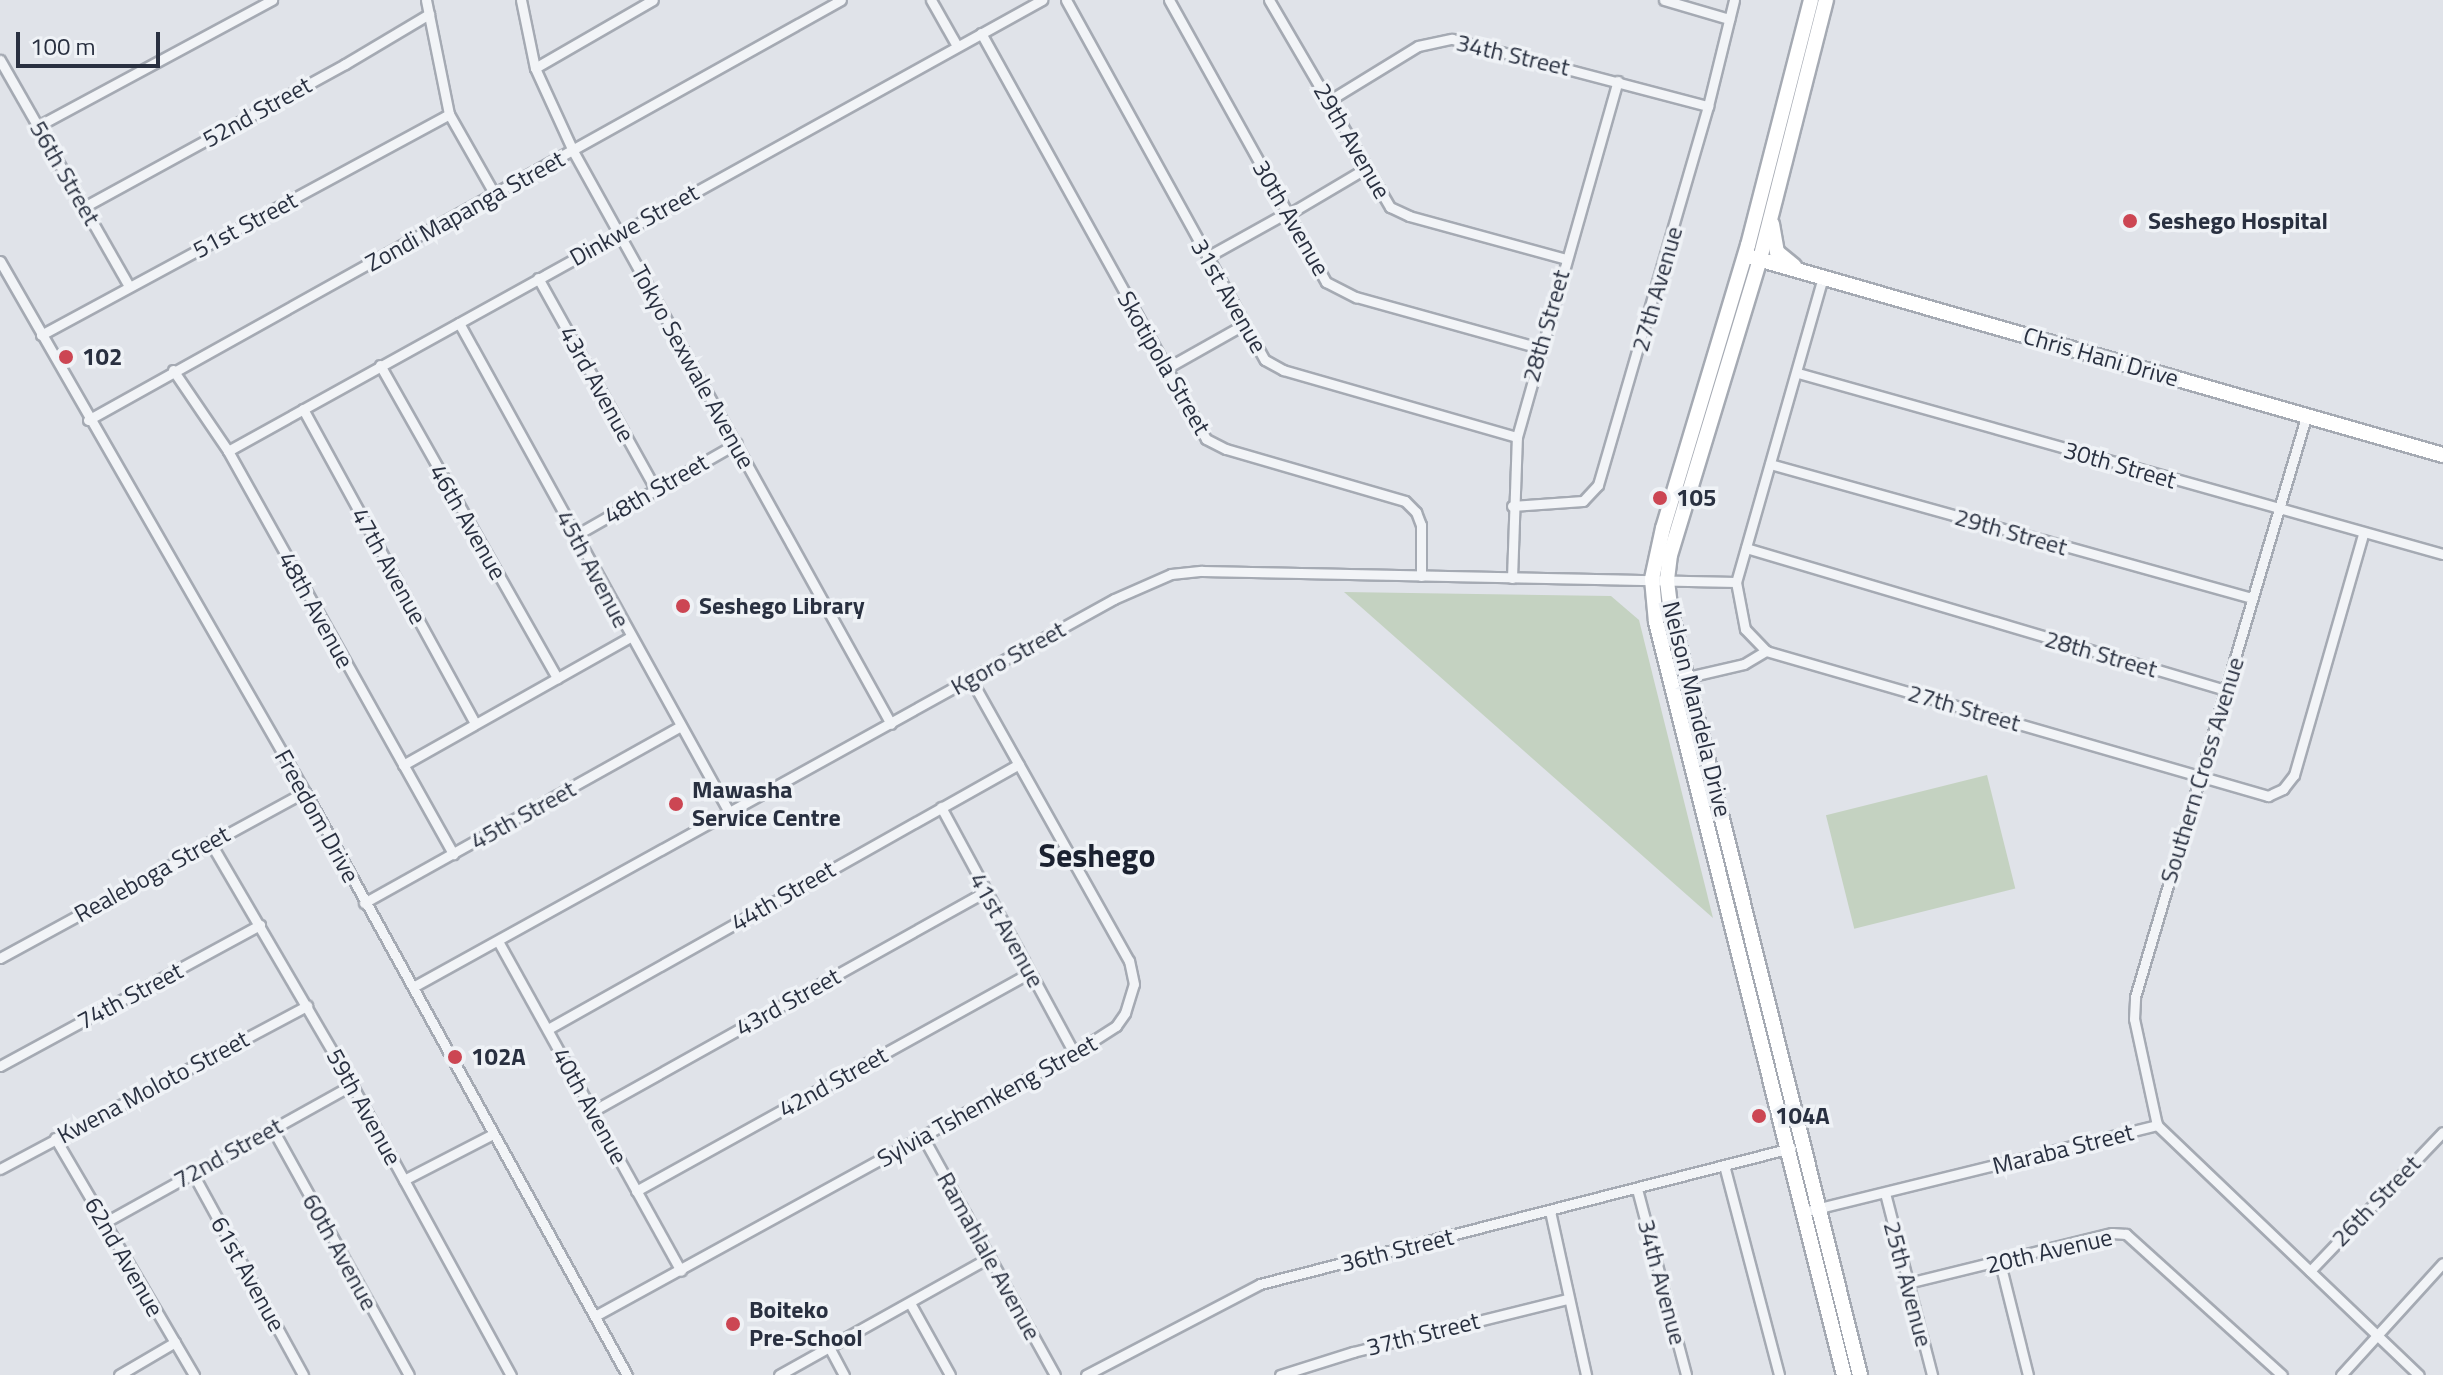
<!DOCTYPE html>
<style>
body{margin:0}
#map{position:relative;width:2443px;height:1375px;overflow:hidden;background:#e0e3e9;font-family:"Titillium Web",sans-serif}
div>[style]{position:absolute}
.green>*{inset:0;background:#c4d2c1;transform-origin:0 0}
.roads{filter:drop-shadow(2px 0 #a5aab3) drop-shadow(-2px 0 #a5aab3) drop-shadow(0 2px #a5aab3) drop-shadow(0 -2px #a5aab3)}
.street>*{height:9px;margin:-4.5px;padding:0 4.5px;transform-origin:4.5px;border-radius:4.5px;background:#f2f4f7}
.secondary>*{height:14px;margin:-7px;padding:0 7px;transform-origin:7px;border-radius:7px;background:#fff}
.dots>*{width:22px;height:22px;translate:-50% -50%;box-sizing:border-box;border:4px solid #eff2f6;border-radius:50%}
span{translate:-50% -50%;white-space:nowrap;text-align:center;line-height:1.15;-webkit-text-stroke:7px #eff2f6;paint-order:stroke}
.street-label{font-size:24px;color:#293040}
.poi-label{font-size:24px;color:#293040;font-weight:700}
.left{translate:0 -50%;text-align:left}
.district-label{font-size:32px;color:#1b2130;font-weight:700}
.scale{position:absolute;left:16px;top:32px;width:144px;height:36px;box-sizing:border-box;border:4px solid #293040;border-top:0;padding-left:10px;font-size:24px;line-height:28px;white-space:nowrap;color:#293040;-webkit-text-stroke:6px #eff2f6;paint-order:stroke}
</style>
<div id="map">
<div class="green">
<i style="clip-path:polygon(1344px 592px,1611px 596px,1639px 620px,1713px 918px)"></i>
<i style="left:1987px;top:775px;width:117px;height:166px;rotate:76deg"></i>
</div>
<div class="roads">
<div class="street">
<i style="left:426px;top:0;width:116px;rotate:78.6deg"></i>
<i style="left:449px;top:114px;width:93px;rotate:60.4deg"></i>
<i style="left:521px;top:0;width:69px;rotate:78.4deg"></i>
<i style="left:535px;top:68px;width:91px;rotate:65.4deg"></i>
<i style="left:573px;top:151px;width:655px;rotate:60.97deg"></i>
<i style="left:931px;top:0;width:53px;rotate:60.5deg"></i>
<i style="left:1066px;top:0;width:411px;rotate:61.1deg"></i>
<i style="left:1265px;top:360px;width:21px;rotate:29deg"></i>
<i style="left:1283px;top:370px;width:243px;rotate:16deg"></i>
<i style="left:1169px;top:0;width:323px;rotate:60.9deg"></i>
<i style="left:1326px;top:282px;width:34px;rotate:27deg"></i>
<i style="left:1356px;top:297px;width:191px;rotate:15.5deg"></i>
<i style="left:1269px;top:0;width:240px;rotate:59.7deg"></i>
<i style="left:1390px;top:207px;width:21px;rotate:25deg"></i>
<i style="left:1409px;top:216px;width:163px;rotate:15.3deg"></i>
<i style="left:1664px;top:0;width:68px;rotate:16.3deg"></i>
<i style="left:981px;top:33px;width:464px;rotate:61deg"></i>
<i style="left:1206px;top:439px;width:22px;rotate:27deg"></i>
<i style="left:1226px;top:449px;width:186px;rotate:16.2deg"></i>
<i style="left:1405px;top:501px;width:16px;rotate:45deg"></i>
<i style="left:1416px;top:512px;width:14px;rotate:69deg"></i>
<i style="left:1421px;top:525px;width:51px;rotate:90deg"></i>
<i style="left:0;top:60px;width:260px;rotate:60.3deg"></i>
<i style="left:535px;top:68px;width:136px;rotate:-30deg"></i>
<i style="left:1330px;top:100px;width:103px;rotate:-31.5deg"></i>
<i style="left:1418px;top:46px;width:35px;rotate:-12deg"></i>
<i style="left:1452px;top:39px;width:265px;rotate:14.7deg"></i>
<i style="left:38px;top:126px;width:266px;rotate:-28.3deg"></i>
<i style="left:84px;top:207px;width:298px;rotate:-28.7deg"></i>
<i style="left:345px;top:64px;width:98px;rotate:-30.8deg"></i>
<i style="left:1287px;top:215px;width:92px;rotate:-30.7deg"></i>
<i style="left:1207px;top:257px;width:90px;rotate:-29.1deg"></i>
<i style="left:0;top:261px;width:612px;rotate:60.13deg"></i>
<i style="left:305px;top:792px;width:666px;rotate:61.09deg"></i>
<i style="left:1823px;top:277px;width:317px;rotate:105.9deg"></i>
<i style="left:1736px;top:582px;width:48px;rotate:79.2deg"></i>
<i style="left:1745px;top:629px;width:30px;rotate:46deg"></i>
<i style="left:1766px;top:651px;width:523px;rotate:16.11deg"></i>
<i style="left:2268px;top:796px;width:17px;rotate:-25deg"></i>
<i style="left:2283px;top:789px;width:18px;rotate:-52deg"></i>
<i style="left:2294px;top:775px;width:251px;rotate:-74deg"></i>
<i style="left:538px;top:278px;width:243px;rotate:60.9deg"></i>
<i style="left:459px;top:323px;width:561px;rotate:61.1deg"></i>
<i style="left:41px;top:335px;width:464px;rotate:-28.4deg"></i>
<i style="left:380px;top:365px;width:360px;rotate:60.5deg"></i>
<i style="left:1165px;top:369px;width:90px;rotate:-29.4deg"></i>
<i style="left:173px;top:370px;width:98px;rotate:55.8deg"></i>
<i style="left:228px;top:451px;width:462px;rotate:60.8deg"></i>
<i style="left:1798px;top:373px;width:670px;rotate:15.68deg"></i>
<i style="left:303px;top:409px;width:358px;rotate:61.3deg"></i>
<i style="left:88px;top:420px;width:862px;rotate:-29.15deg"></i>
<i style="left:228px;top:451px;width:931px;rotate:-28.99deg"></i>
<i style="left:1770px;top:464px;width:500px;rotate:15.54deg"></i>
<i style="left:1512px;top:506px;width:71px;rotate:-4deg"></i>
<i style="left:1583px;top:501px;width:22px;rotate:-47deg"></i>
<i style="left:1598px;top:485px;width:395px;rotate:-73.8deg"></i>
<i style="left:1708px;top:106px;width:109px;rotate:-76.2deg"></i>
<i style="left:576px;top:535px;width:185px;rotate:-29.7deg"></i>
<i style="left:1746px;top:548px;width:500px;rotate:16.5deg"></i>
<i style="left:1512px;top:578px;width:141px;rotate:-88deg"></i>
<i style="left:1517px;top:437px;width:370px;rotate:-74.2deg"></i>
<i style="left:1688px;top:677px;width:57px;rotate:-13.1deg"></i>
<i style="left:1744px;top:664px;width:26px;rotate:-31deg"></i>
<i style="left:403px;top:765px;width:261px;rotate:-29.4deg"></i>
<i style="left:941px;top:807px;width:280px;rotate:61.6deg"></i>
<i style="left:210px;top:842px;width:281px;rotate:59.7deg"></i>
<i style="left:352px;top:1085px;width:331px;rotate:61.3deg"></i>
<i style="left:364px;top:903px;width:363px;rotate:-29.2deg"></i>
<i style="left:498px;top:941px;width:377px;rotate:61deg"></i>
<i style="left:0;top:958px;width:347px;rotate:-28.6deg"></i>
<i style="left:413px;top:987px;width:801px;rotate:-28.96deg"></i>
<i style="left:1114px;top:599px;width:62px;rotate:-23.7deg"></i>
<i style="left:1171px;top:574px;width:31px;rotate:-6deg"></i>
<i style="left:1202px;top:571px;width:534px;rotate:1.18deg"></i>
<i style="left:548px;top:1029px;width:540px;rotate:-29.36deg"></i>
<i style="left:0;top:1066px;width:296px;rotate:-28.5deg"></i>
<i style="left:591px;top:1112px;width:451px;rotate:-29.2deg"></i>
<i style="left:2157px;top:1125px;width:108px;rotate:-102.2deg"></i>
<i style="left:2134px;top:1019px;width:22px;rotate:-87deg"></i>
<i style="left:2135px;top:997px;width:605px;rotate:-73.57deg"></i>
<i style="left:2157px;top:1125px;width:362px;rotate:43.7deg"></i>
<i style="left:272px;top:1128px;width:282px;rotate:61deg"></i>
<i style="left:923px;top:1137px;width:272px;rotate:61deg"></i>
<i style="left:55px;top:1138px;width:275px;rotate:59.6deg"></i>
<i style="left:1724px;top:1165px;width:217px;rotate:75.3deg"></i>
<i style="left:0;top:1169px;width:348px;rotate:-28deg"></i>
<i style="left:192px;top:1172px;width:231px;rotate:61.3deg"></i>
<i style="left:404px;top:1180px;width:100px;rotate:-27.3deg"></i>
<i style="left:1637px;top:1189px;width:192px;rotate:75.2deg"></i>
<i style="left:636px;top:1191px;width:450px;rotate:-29deg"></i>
<i style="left:1885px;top:1193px;width:188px;rotate:75.5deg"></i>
<i style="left:1550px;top:1211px;width:168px;rotate:77.6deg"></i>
<i style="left:1803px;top:1212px;width:365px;rotate:-13.8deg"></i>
<i style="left:104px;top:1223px;width:284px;rotate:-29.1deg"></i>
<i style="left:2000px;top:1263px;width:115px;rotate:76deg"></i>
<i style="left:2310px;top:1271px;width:192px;rotate:-46.3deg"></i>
<i style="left:1908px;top:1283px;width:210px;rotate:-13.8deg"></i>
<i style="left:2112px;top:1233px;width:14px;rotate:4deg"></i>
<i style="left:2126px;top:1234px;width:210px;rotate:42.1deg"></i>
<i style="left:910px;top:1303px;width:82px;rotate:60.9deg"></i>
<i style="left:595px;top:1316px;width:546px;rotate:-28.77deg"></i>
<i style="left:1074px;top:1053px;width:50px;rotate:-32.7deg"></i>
<i style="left:1116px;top:1026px;width:16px;rotate:-55deg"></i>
<i style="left:1125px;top:1013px;width:30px;rotate:-73deg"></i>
<i style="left:1134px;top:984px;width:24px;rotate:-102deg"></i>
<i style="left:1129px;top:961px;width:323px;rotate:-119.3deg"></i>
<i style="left:829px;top:1347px;width:32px;rotate:62deg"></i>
<i style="left:119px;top:1375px;width:65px;rotate:-30.5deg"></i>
<i style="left:779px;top:1375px;width:242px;rotate:-29.2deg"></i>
<i style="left:1086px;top:1375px;width:196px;rotate:-27.6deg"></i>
<i style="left:1260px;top:1284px;width:548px;rotate:-14.37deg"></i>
<i style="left:1280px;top:1375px;width:77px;rotate:-17.5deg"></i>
<i style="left:1353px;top:1352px;width:220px;rotate:-13.9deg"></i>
<i style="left:2341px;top:1375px;width:151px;rotate:-47.7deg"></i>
</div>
<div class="secondary">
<i style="left:1811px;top:0;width:253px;rotate:104.4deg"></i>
<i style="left:1748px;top:245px;width:295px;rotate:106.7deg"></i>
<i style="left:1663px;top:528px;width:52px;rotate:102.2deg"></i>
<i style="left:1652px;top:579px;width:43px;rotate:84.7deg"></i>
<i style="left:1656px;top:622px;width:776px;rotate:75.98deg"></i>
<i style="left:1826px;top:0;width:267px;rotate:104.3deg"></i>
<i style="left:1760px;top:259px;width:309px;rotate:106.9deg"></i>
<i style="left:1670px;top:555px;width:26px;rotate:97deg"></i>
<i style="left:1667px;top:581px;width:32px;rotate:83deg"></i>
<i style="left:1671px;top:613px;width:785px;rotate:76.07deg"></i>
<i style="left:1772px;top:224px;width:28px;rotate:80deg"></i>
<i style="left:1777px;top:252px;width:22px;rotate:39deg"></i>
<i style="left:1751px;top:257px;width:720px;rotate:15.97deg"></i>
</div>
</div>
<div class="dots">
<i style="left:2130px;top:221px;background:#cc4653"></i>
<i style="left:66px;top:357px;background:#cc4653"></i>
<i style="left:1660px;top:498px;background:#cc4653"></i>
<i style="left:683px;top:606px;background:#cc4653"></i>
<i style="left:676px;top:804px;background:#cc4653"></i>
<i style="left:455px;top:1057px;background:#cc4653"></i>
<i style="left:1759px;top:1116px;background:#cc4653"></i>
<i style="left:733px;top:1324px;background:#cc4653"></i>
</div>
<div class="street-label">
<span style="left:1513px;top:55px;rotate:13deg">34th Street</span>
<span style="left:257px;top:112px;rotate:-29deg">52nd Street</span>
<span style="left:1352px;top:141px;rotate:60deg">29th Avenue</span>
<span style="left:65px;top:173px;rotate:60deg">56th Street</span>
<span style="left:465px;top:211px;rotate:-29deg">Zondi Mapanga Street</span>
<span style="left:1291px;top:218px;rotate:60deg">30th Avenue</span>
<span style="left:245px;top:225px;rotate:-28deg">51st Street</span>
<span style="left:634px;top:225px;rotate:-29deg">Dinkwe Street</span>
<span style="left:1657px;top:289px;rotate:-74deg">27th Avenue</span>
<span style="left:1229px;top:296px;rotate:60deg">31st Avenue</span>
<span style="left:1546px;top:326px;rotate:-74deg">28th Street</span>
<span style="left:2101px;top:357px;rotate:16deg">Chris Hani Drive</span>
<span style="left:1164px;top:363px;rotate:60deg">Skotipola Street</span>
<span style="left:693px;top:367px;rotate:61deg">Tokyo Sexwale Avenue</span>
<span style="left:597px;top:384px;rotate:61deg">43rd Avenue</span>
<span style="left:2120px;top:465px;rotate:16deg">30th Street</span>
<span style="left:656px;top:489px;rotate:-30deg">48th Street</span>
<span style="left:468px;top:522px;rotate:60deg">46th Avenue</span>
<span style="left:2011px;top:532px;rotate:16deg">29th Street</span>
<span style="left:389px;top:566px;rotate:61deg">47th Avenue</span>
<span style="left:593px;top:569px;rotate:62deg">45th Avenue</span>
<span style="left:316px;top:610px;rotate:61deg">48th Avenue</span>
<span style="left:2101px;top:654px;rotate:16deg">28th Street</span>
<span style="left:1008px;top:658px;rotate:-29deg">Kgoro Street</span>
<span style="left:1964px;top:708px;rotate:16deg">27th Street</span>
<span style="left:1697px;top:709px;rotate:76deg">Nelson Mandela Drive</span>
<span style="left:2202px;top:770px;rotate:-73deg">Southern Cross Avenue</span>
<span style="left:523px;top:815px;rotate:-29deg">45th Street</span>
<span style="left:317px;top:816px;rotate:61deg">Freedom Drive</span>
<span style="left:152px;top:874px;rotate:-29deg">Realeboga Street</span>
<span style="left:783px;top:896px;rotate:-30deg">44th Street</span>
<span style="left:1007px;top:930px;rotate:61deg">41st Avenue</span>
<span style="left:130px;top:996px;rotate:-28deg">74th Street</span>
<span style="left:788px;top:1002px;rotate:-29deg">43rd Street</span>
<span style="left:833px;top:1082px;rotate:-29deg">42nd Street</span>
<span style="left:153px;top:1087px;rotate:-28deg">Kwena Moloto Street</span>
<span style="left:987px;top:1101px;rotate:-29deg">Sylvia Tshemkeng Street</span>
<span style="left:590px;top:1106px;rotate:61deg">40th Avenue</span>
<span style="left:364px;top:1107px;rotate:61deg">59th Avenue</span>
<span style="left:2063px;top:1149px;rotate:-14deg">Maraba Street</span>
<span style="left:228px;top:1153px;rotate:-29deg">72nd Street</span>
<span style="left:2376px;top:1201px;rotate:-46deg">26th Street</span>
<span style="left:1397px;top:1250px;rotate:-14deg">36th Street</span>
<span style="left:2049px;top:1251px;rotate:-13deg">20th Avenue</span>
<span style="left:340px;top:1252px;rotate:61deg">60th Avenue</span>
<span style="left:989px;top:1256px;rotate:61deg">Ramahlale Avenue</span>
<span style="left:124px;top:1257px;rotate:60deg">62nd Avenue</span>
<span style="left:248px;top:1274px;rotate:61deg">61st Avenue</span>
<span style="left:1662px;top:1282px;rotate:75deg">34th Avenue</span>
<span style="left:1908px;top:1284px;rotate:75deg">25th Avenue</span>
<span style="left:1423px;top:1334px;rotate:-14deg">37th Street</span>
</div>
<div class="poi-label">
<span class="left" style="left:2148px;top:221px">Seshego Hospital</span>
<span class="left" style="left:82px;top:357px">102</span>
<span class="left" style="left:1676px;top:498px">105</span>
<span class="left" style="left:699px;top:606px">Seshego Library</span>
<span class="left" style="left:692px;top:804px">Mawasha<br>Service Centre</span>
<span class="left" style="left:471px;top:1057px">102A</span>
<span class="left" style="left:1775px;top:1116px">104A</span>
<span class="left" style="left:749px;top:1324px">Boiteko<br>Pre-School</span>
</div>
<div class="district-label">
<span style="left:1097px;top:855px">Seshego</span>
</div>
<div class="scale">100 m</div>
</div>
